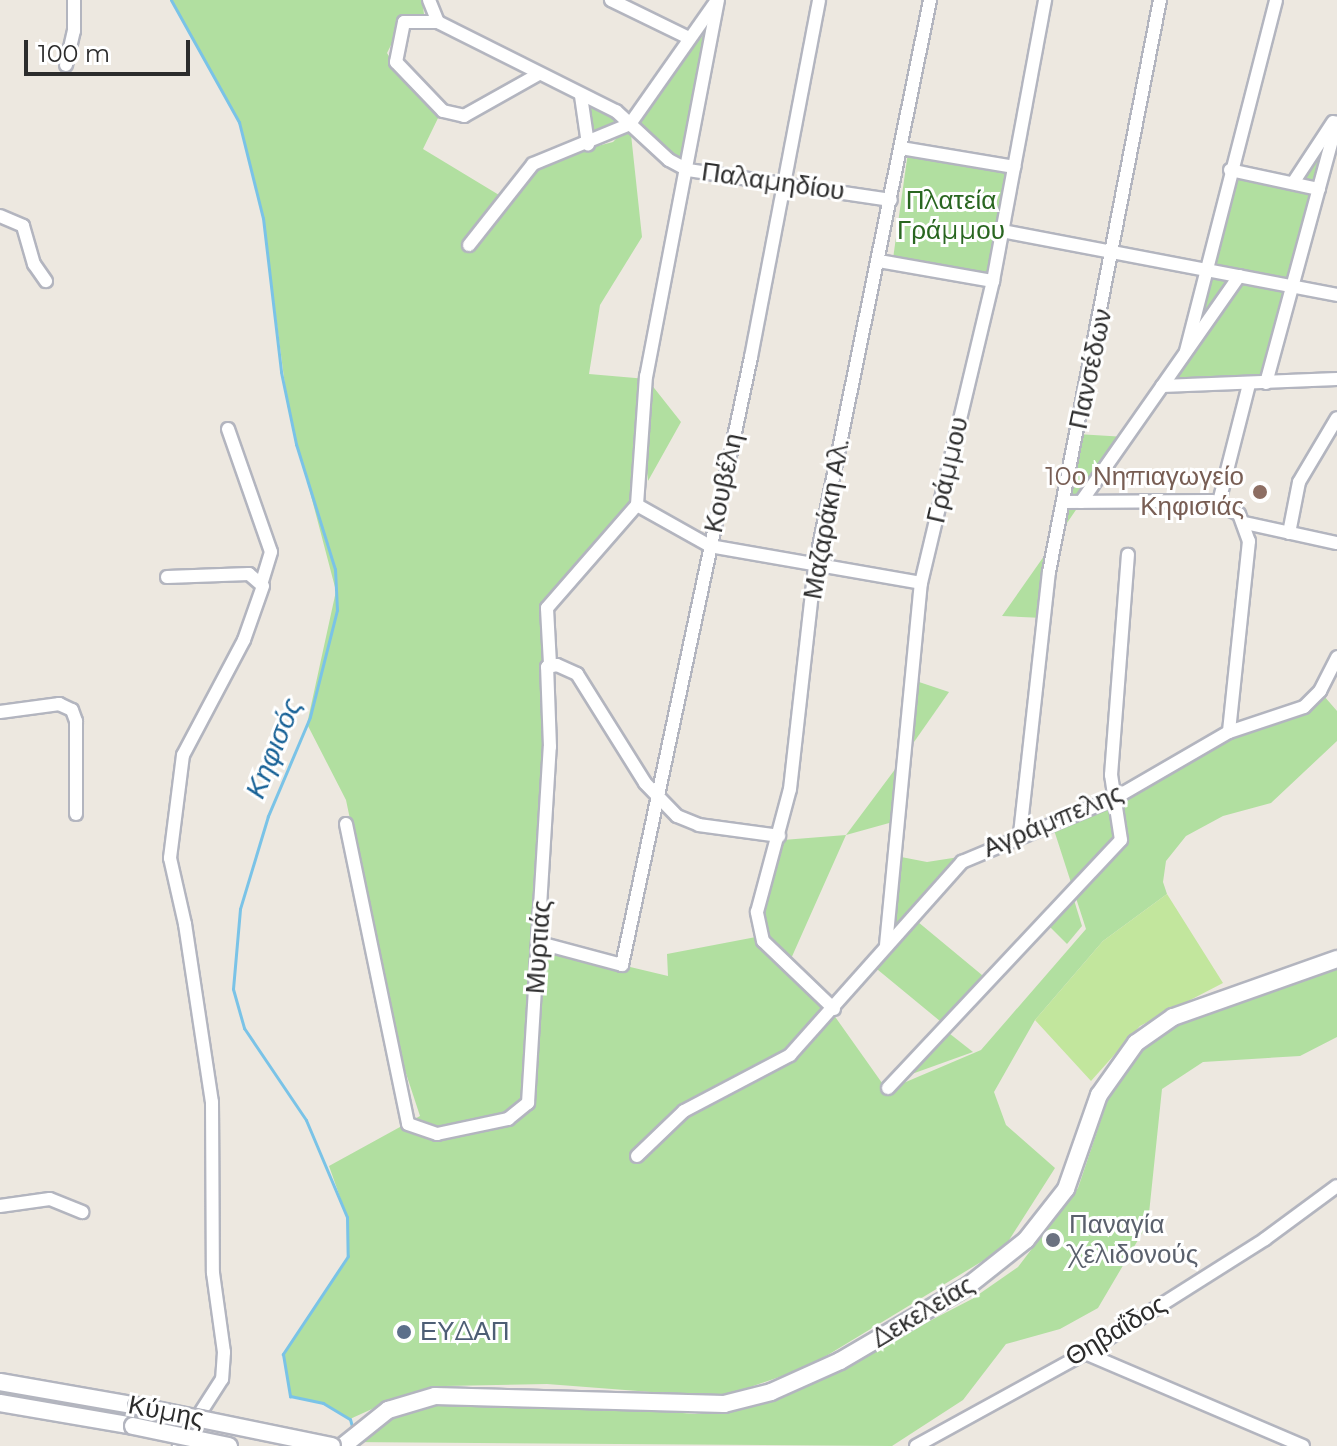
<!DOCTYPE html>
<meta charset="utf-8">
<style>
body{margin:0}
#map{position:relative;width:1337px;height:1446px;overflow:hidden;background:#ede8e0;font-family:Montserrat,sans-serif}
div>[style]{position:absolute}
.green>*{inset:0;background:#b1dfa0;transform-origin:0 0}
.pitch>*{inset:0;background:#c2e69d}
.stream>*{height:3px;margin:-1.5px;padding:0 1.5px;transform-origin:1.5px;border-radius:1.5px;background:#7ac3e7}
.roads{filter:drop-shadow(2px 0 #b3b5bf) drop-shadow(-2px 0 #b3b5bf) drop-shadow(0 2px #b3b5bf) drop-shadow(0 -2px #b3b5bf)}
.minor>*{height:12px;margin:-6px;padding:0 6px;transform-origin:6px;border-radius:6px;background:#fff}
.secondary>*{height:16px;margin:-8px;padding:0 8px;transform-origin:8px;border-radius:8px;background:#fff}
.bridges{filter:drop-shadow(2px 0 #b3b5bf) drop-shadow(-2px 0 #b3b5bf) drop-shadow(0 2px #b3b5bf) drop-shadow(0 -2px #b3b5bf)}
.secondary-bridge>*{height:16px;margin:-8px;padding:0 8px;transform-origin:8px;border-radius:8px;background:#fff}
.dots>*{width:22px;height:22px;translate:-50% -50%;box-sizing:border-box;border:4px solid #fff;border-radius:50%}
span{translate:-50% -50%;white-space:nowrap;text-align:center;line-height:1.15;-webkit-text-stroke:6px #fff;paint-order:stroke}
.street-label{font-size:26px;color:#2c2c2c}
.park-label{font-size:26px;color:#296620}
.education-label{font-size:26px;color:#785e54}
.right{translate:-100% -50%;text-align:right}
.worship-label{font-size:26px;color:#5b616d}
.left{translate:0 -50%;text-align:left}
.service-label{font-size:26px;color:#4e5e75}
.water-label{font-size:28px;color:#176196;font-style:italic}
.scale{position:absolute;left:24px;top:40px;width:166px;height:36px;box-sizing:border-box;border:4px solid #2c2c2c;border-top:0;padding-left:10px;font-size:24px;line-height:28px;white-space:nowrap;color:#2c2c2c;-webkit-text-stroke:6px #fff;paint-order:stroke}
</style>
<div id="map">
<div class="green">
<i style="clip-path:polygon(171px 0,422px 0,424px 14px,403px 21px,387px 53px,404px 81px,440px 114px,423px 149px,504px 198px,547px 159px,613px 142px,628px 126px,589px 140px,583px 98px,630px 124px,714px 22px,688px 170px,630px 125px,642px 237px,600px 305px,589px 374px,647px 379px,681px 422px,648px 481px,644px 439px,633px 500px,544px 606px,542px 946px,668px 976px,667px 954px,756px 937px,831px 1011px,887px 1090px,981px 1050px,1086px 929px,1054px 830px,1126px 799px,1236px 733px,1305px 712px,1324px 696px,1337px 711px,1337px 741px,1271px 803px,1223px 816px,1186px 836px,1166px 861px,1163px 882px,1167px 894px,1103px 941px,1035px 1020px,994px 1092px,1006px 1125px,1055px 1168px,1004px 1248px,808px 1367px,730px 1394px,703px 1396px,547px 1384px,445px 1386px,394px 1399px,350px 1419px,323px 1403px,290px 1396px,283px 1354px,348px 1256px,347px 1217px,329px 1166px,420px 1116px,398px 1049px,346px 800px,307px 724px,336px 591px,288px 408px,263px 218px,239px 122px)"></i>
<i style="clip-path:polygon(1337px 116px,1266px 383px,1174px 384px,1230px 170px,1293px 183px)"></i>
<i style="left:908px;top:152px;width:107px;height:108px;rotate:8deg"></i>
<i style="clip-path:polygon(1077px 434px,1126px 437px,1056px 539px,1043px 618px,1002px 616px,1056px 539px)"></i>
<i style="clip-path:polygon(913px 680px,949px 692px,907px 752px)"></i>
<i style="clip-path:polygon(905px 756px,900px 820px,846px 835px,790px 961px,770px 944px,761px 927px,783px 840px,846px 835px)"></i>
<i style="clip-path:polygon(972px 855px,912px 917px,988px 980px,946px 1026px,872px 965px,886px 946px,896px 856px,927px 862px)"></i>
<i style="clip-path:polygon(1074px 900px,1082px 926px,1067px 944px,1049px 926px)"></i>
<i style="clip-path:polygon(1337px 968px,1337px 1037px,1300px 1056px,1203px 1062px,1162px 1089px,1148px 1223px,1098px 1308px,1060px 1329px,1006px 1344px,963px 1400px,892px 1446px,347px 1442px,378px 1420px,419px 1404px,547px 1402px,695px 1414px,727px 1411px,841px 1367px,972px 1299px,1018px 1267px,1078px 1188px,1107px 1102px,1127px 1064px,1155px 1036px,1198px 1013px)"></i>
<i style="clip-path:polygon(945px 1030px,973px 1052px,909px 1075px)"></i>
<i style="left:0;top:1388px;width:139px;height:8px;rotate:10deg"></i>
</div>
<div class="pitch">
<i style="clip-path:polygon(1167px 894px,1223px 983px,1140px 1026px,1091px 1081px,1035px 1020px,1103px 941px)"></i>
</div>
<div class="stream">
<i style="left:171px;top:0;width:140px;rotate:60.9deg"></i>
<i style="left:239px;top:122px;width:99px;rotate:76deg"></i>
<i style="left:263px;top:218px;width:155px;rotate:83.3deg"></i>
<i style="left:281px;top:372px;width:74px;rotate:78.2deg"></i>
<i style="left:296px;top:444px;width:131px;rotate:72.7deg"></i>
<i style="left:335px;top:569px;width:41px;rotate:87.2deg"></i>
<i style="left:337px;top:610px;width:110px;rotate:104.2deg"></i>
<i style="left:310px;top:717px;width:108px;rotate:113deg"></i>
<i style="left:268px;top:816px;width:97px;rotate:106.8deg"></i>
<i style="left:240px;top:909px;width:80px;rotate:95deg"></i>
<i style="left:233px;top:989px;width:41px;rotate:74.2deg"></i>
<i style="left:244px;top:1028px;width:111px;rotate:56deg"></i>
<i style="left:306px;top:1120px;width:105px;rotate:67.1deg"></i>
<i style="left:347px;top:1217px;width:39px;rotate:89deg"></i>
<i style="left:348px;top:1256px;width:118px;rotate:123.6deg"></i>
<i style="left:283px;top:1354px;width:43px;rotate:80.5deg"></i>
<i style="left:290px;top:1396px;width:34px;rotate:12deg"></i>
<i style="left:323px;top:1403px;width:31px;rotate:31deg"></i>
<i style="left:350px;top:1419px;width:11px;rotate:75deg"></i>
</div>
<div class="roads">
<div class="minor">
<i style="left:429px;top:0;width:24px;rotate:68deg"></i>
<i style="left:438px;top:22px;width:34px;rotate:180deg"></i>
<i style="left:404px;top:22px;width:41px;rotate:101.3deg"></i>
<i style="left:396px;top:62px;width:68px;rotate:46.2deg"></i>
<i style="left:443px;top:111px;width:22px;rotate:13deg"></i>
<i style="left:464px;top:116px;width:84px;rotate:-29.3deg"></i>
<i style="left:611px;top:0;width:87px;rotate:26deg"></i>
<i style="left:718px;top:0;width:383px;rotate:100.8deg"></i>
<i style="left:646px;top:376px;width:129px;rotate:94deg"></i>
<i style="left:637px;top:505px;width:84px;rotate:29.3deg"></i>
<i style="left:710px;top:546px;width:214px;rotate:9.9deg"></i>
<i style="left:438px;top:22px;width:199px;rotate:26.6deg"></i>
<i style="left:616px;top:111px;width:72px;rotate:42.8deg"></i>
<i style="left:669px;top:160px;width:21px;rotate:28deg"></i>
<i style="left:688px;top:170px;width:205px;rotate:8.4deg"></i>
<i style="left:66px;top:65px;width:35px;rotate:-77deg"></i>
<i style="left:74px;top:31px;width:31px;rotate:-90deg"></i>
<i style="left:581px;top:96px;width:49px;rotate:81.7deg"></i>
<i style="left:901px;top:148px;width:115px;rotate:9.5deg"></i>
<i style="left:1230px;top:170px;width:91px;rotate:12.1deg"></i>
<i style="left:1293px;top:183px;width:73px;rotate:-56.7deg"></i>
<i style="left:0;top:216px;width:25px;rotate:23deg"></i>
<i style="left:23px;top:226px;width:40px;rotate:74deg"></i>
<i style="left:34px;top:264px;width:21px;rotate:55deg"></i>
<i style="left:1002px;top:231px;width:341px;rotate:10.8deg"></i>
<i style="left:469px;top:245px;width:103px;rotate:-51.7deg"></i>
<i style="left:533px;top:164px;width:105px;rotate:-22.4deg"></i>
<i style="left:630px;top:124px;width:151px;rotate:-54.9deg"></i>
<i style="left:879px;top:261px;width:116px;rotate:10deg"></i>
<i style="left:1186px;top:351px;width:362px;rotate:-75.6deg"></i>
<i style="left:1266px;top:383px;width:270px;rotate:-74.8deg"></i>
<i style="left:1162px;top:386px;width:175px;rotate:-2.3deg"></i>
<i style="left:228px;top:429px;width:130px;rotate:70.7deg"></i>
<i style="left:271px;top:552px;width:30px;rotate:107deg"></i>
<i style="left:1063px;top:502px;width:149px;rotate:-0.4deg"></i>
<i style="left:1212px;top:501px;width:30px;rotate:26deg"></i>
<i style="left:1239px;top:514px;width:29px;rotate:70deg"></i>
<i style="left:1249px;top:541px;width:192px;rotate:96deg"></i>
<i style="left:1081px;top:502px;width:276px;rotate:-55deg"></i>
<i style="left:1219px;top:502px;width:122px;rotate:-75.7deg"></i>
<i style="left:1245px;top:523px;width:94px;rotate:12.3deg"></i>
<i style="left:1289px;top:533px;width:52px;rotate:-78.9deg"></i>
<i style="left:1299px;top:482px;width:74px;rotate:-59.3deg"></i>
<i style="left:167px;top:577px;width:82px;rotate:-2.1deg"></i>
<i style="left:249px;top:574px;width:18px;rotate:41deg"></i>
<i style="left:263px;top:586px;width:57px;rotate:109.4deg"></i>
<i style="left:244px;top:640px;width:130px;rotate:117.9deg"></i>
<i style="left:183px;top:755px;width:104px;rotate:97.2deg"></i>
<i style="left:170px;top:858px;width:68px;rotate:77.2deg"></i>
<i style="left:185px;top:924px;width:180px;rotate:81.4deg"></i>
<i style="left:212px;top:1102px;width:171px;rotate:89.7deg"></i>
<i style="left:213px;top:1273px;width:80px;rotate:82.1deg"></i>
<i style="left:224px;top:1352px;width:27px;rotate:94deg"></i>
<i style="left:222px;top:1379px;width:80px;rotate:122.7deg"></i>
<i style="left:550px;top:664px;width:56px;rotate:-93.1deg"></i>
<i style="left:547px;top:608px;width:137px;rotate:-48.9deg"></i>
<i style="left:0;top:712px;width:60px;rotate:-7.7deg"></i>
<i style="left:59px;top:704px;width:14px;rotate:25deg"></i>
<i style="left:72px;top:710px;width:12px;rotate:70deg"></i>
<i style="left:76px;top:721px;width:93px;rotate:90deg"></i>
<i style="left:346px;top:824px;width:306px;rotate:78.3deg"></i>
<i style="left:408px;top:1124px;width:31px;rotate:19deg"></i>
<i style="left:437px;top:1134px;width:73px;rotate:-11.9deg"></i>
<i style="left:508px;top:1119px;width:26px;rotate:-39deg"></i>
<i style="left:528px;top:1103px;width:357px;rotate:-86.5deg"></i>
<i style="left:550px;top:747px;width:80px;rotate:-92.1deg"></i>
<i style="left:547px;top:667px;width:10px;rotate:-11deg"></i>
<i style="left:557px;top:665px;width:22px;rotate:24deg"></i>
<i style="left:577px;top:674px;width:128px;rotate:58deg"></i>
<i style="left:645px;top:783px;width:46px;rotate:45.9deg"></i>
<i style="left:677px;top:816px;width:24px;rotate:22deg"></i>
<i style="left:699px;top:825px;width:81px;rotate:7.8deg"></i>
<i style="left:1020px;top:834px;width:264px;rotate:-83.7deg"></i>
<i style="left:1049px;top:572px;width:583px;rotate:-79.02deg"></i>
<i style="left:540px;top:943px;width:85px;rotate:15deg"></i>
<i style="left:622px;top:965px;width:622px;rotate:-78.02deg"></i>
<i style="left:751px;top:357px;width:363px;rotate:-79.2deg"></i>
<i style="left:886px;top:945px;width:364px;rotate:-84.5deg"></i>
<i style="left:921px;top:583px;width:310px;rotate:-76.6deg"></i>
<i style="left:993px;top:281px;width:286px;rotate:-79.5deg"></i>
<i style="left:834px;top:1009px;width:98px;rotate:-136.2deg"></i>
<i style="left:763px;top:941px;width:30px;rotate:-102deg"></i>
<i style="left:757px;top:912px;width:127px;rotate:-75deg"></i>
<i style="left:790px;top:789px;width:223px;rotate:-83.6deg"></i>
<i style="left:815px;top:567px;width:579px;rotate:-78.53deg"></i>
<i style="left:888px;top:1088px;width:340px;rotate:-46.8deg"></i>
<i style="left:1121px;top:840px;width:66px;rotate:-98.7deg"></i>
<i style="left:1111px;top:775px;width:221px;rotate:-85.6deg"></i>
<i style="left:637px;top:1156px;width:65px;rotate:-43.8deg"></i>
<i style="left:684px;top:1111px;width:120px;rotate:-27.8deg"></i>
<i style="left:790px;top:1055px;width:259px;rotate:-48.3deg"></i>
<i style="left:962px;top:862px;width:166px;rotate:-22.7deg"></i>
<i style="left:1115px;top:798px;width:132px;rotate:-30.1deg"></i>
<i style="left:1229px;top:732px;width:79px;rotate:-18.4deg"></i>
<i style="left:1304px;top:707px;width:23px;rotate:-45deg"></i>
<i style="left:1320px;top:691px;width:38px;rotate:-63deg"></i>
<i style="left:0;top:1206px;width:50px;rotate:-8deg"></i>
<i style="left:50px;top:1199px;width:35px;rotate:22deg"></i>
<i style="left:1085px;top:1353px;width:237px;rotate:23.1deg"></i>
<i style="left:916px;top:1446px;width:193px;rotate:-28.8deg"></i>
<i style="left:1085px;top:1353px;width:213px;rotate:-32.3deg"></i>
<i style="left:1265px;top:1239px;width:89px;rotate:-36.4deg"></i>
</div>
<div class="secondary">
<i style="left:0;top:1382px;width:139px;rotate:9.9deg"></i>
<i style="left:0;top:1403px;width:135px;rotate:9.8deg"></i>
<i style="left:343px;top:1446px;width:58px;rotate:-38.7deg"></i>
<i style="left:388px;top:1410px;width:49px;rotate:-16.6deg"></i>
<i style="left:435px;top:1396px;width:289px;rotate:1.6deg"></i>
<i style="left:724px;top:1404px;width:49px;rotate:-14.3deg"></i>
<i style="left:771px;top:1392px;width:76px;rotate:-24.2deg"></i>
<i style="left:840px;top:1361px;width:148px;rotate:-30.4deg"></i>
<i style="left:968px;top:1286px;width:74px;rotate:-38.4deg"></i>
<i style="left:1026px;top:1240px;width:65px;rotate:-51.9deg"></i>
<i style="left:1066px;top:1189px;width:100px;rotate:-70.7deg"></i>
<i style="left:1099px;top:1095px;width:64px;rotate:-54.6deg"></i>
<i style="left:1136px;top:1043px;width:45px;rotate:-35.1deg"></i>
<i style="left:1173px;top:1017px;width:174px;rotate:-19.5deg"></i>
</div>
</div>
<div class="bridges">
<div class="secondary-bridge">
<i style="left:137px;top:1406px;width:199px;rotate:11.6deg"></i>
<i style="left:133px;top:1426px;width:98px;rotate:11.8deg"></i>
</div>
</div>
<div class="dots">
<i style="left:1260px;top:492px;background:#8d6e63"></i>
<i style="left:1053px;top:1240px;background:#6b7280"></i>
<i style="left:404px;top:1332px;background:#5c6f8a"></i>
</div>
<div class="street-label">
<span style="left:773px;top:182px;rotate:8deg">Παλαμηδίου</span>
<span style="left:1091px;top:369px;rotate:-78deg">Πανσέδων</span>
<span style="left:948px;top:470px;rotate:-77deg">Γράμμου</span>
<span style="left:724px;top:483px;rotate:-78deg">Κουβέλη</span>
<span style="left:827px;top:519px;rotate:-80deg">Μαζαράκη Αλ.</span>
<span style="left:1053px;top:821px;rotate:-23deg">Αγράμπελης</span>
<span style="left:539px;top:947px;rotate:-86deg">Μυρτιάς</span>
<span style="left:923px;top:1312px;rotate:-31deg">Δεκελείας</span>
<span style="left:1116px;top:1331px;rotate:-31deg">Θηβαΐδος</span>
<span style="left:166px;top:1412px;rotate:11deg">Κύμης</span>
</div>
<div class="park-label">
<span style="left:951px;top:216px">Πλατεία<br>Γράμμου</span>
</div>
<div class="education-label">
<span class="right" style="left:1244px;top:492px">10ο Νηπιαγωγείο<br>Κηφισιάς</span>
</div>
<div class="worship-label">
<span class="left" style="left:1069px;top:1240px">Παναγία<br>Χελιδονούς</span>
</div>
<div class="service-label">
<span class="left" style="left:420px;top:1332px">ΕΥΔΑΠ</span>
</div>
<div class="water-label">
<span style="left:273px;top:748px;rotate:-68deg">Κηφισός</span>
</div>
<div class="scale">100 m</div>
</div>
